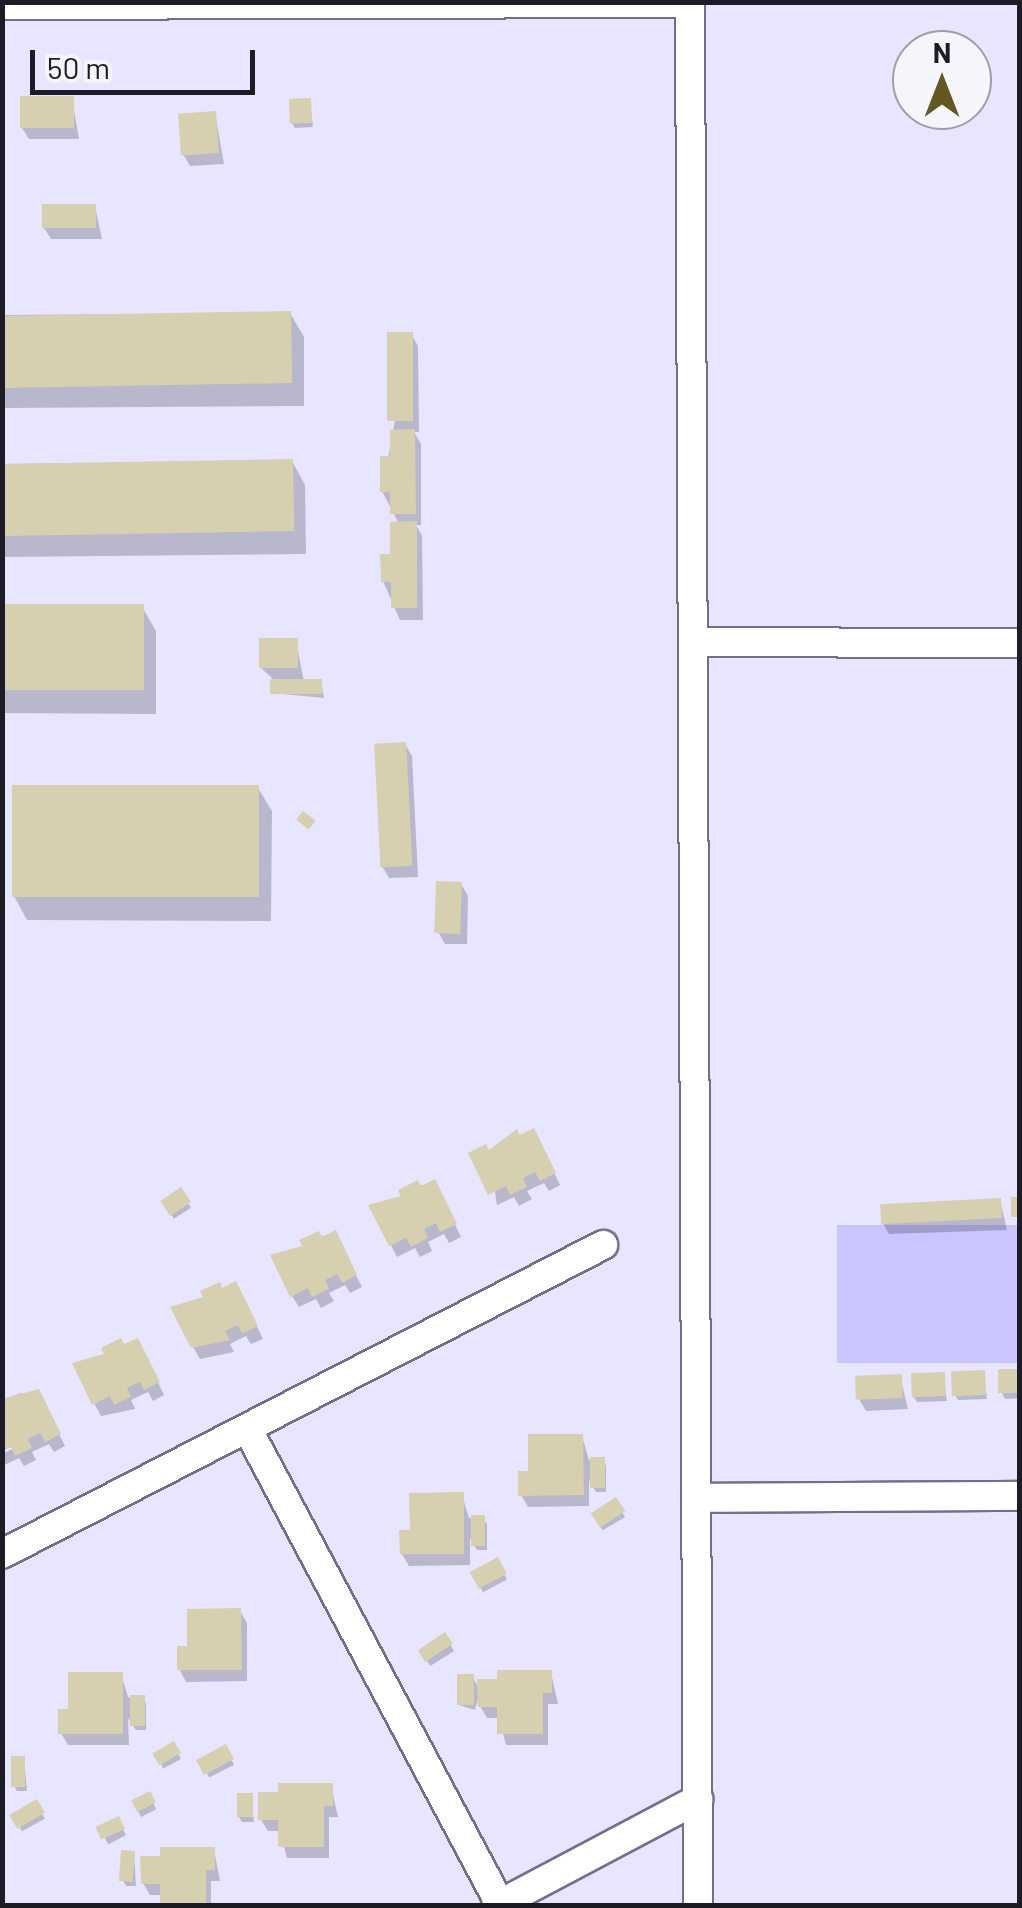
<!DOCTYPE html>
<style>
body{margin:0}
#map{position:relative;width:1022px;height:1908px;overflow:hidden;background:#e7e5ff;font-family:Barlow,sans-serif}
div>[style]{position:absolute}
.green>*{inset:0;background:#cac5fd;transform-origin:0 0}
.shadow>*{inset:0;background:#0003;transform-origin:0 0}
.building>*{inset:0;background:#d6cfb0;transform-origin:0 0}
.roads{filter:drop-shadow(2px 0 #726f8b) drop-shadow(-2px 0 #726f8b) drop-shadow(0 2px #726f8b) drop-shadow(0 -2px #726f8b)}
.minor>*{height:28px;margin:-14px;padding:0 14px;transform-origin:14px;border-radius:14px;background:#fff}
span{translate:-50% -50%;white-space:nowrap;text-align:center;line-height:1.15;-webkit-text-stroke:10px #f5f5fb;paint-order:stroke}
.frame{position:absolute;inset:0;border:5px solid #1c1b26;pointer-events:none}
.north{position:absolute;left:892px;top:30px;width:100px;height:100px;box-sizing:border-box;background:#f5f5fb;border:2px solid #9e9ea6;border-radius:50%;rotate:0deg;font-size:28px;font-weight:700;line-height:40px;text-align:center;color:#1c1b26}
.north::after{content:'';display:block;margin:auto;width:35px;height:45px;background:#635724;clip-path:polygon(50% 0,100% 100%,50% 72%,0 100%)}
.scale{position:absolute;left:30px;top:50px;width:225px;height:45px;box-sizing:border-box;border:5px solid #1c1b26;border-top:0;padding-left:12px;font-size:30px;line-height:35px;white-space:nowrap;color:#1c1b26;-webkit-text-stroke:8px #f5f5fb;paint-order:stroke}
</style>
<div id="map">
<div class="green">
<i style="left:1019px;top:1225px;width:138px;height:182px;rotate:90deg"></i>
</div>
<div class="shadow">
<i style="clip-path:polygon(72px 99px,79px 139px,29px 139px,22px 128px)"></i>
<i style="clip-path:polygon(310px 101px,313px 127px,295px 128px,292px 123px)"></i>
<i style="clip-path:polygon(215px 113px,224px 164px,190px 166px,183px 154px)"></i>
<i style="clip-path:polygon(95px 207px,102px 239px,51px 239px,44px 228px)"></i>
<i style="clip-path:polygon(290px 313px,304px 337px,304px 406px,2px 408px,2px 315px)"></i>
<i style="clip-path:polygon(411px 334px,418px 346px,419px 432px,414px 432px,421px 444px,421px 525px,416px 525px,422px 536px,423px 620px,400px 620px,383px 581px,399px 524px,382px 491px)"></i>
<i style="clip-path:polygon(292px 461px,305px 485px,306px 554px,2px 557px,2px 464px)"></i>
<i style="clip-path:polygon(2px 606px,142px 607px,156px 631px,156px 714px,2px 713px)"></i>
<i style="clip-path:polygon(296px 641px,304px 682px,321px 682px,324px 698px,273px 693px,273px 679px,261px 668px)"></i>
<i style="clip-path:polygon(405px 744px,412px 756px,418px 877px,389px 878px,382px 866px)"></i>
<i style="clip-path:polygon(258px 788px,272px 811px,271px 921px,27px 920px,14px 896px)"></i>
<i style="clip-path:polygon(461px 884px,468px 896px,467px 944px,445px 944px,438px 932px)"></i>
<i style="clip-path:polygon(540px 1143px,560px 1185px,549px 1191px,544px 1183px,527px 1191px,532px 1199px,519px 1206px,514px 1197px,497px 1205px,489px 1153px)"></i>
<i style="clip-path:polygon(434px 1182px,461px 1237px,449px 1243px,444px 1234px,428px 1242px,432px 1251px,420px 1257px,415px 1248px,397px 1257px,391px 1245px,401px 1191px)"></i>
<i style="left:180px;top:1191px;width:20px;height:20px;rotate:57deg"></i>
<i style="clip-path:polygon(1000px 1200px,1007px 1230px,889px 1234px,882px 1222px)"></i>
<i style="clip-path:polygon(334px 1233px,362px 1287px,350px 1293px,345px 1285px,329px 1293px,334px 1301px,321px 1308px,316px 1299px,299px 1307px,292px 1296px,303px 1242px)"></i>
<i style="clip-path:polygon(222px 1291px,242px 1296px,263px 1339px,251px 1344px,246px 1336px,230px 1344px,234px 1352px,200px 1359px,193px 1347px)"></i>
<i style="clip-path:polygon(123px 1347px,144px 1353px,164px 1395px,153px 1401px,148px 1392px,131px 1400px,135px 1409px,101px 1416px,94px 1403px)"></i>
<i style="clip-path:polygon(1020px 1372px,1020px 1398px,1005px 1399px,1002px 1393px)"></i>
<i style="clip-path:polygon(984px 1373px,987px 1399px,958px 1400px,955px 1395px)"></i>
<i style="clip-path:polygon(943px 1375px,947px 1401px,917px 1402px,914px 1397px)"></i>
<i style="clip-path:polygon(900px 1376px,908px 1409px,866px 1411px,859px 1399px)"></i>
<i style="clip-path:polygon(21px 1393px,44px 1404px,65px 1446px,54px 1452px,49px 1444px,32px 1452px,36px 1460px,24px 1466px,19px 1458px,2px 1466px,2px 1454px,23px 1444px,5px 1400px)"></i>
<i style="clip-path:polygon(582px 1436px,589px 1460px,606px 1465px,606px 1492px,596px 1492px,589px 1480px,589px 1506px,528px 1507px,521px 1495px,531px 1474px)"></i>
<i style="clip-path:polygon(462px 1495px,469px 1518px,487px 1523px,487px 1550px,477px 1550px,470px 1538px,470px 1565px,409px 1566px,402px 1554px)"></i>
<i style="left:615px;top:1500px;width:20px;height:26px;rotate:60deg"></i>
<i style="left:497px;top:1561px;width:21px;height:27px;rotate:62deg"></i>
<i style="clip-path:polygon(240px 1611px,247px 1623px,247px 1681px,186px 1682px,180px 1670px,189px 1648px)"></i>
<i style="left:444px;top:1635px;width:19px;height:28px;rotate:58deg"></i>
<i style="clip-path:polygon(551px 1673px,558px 1704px,548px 1704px,548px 1745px,506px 1745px,499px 1718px,487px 1718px,480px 1706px,480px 1691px,475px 1710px,459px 1705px,472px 1676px,480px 1690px)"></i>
<i style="clip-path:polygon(121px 1674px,128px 1697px,146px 1703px,146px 1730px,136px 1730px,128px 1718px,129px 1745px,68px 1745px,61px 1733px,71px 1712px)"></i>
<i style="left:173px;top:1744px;width:17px;height:20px;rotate:62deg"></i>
<i style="left:225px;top:1747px;width:20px;height:28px;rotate:63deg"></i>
<i style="clip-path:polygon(24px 1758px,27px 1791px,17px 1791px,14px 1786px)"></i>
<i style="clip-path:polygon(331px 1786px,338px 1817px,329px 1817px,329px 1858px,287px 1858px,280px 1831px,268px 1831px,261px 1820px)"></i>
<i style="left:149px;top:1795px;width:16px;height:17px;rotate:63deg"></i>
<i style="clip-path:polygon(251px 1796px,254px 1822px,242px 1822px,239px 1817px)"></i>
<i style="left:36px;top:1803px;width:18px;height:26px;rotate:61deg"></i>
<i style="left:118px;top:1820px;width:17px;height:20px;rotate:62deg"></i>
<i style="clip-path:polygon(214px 1850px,220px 1881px,211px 1881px,211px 1906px,162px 1906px,162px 1895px,150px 1895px,143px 1883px)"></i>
<i style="clip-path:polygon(134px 1853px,136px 1886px,126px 1886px,123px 1881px)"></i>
</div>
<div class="building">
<i style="left:20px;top:96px;width:54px;height:32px"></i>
<i style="left:311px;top:98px;width:25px;height:22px;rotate:88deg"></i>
<i style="left:216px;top:111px;width:42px;height:38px;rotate:86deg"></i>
<i style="left:96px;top:204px;width:24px;height:54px;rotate:90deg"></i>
<i style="left:291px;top:311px;width:72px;height:289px;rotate:89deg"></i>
<i style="left:387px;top:332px;width:26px;height:89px"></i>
<i style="clip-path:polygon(415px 429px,416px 514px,390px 514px,390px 492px,380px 492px,380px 456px,390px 456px,390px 430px)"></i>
<i style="left:293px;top:459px;width:72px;height:291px;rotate:89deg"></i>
<i style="clip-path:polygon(417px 521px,417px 608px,391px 608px,391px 582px,381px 582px,380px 554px,390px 554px,390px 522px)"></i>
<i style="left:2px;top:604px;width:142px;height:86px"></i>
<i style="left:298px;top:638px;width:30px;height:39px;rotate:90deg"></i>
<i style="left:322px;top:679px;width:15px;height:52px;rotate:90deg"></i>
<i style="left:406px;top:742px;width:124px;height:32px;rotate:87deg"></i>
<i style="left:12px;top:785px;width:247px;height:112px"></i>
<i style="left:303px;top:811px;width:16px;height:11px;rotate:38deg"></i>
<i style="left:436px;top:881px;width:26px;height:52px;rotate:2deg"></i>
<i style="clip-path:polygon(534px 1128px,556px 1173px,540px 1181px,535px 1172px,523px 1178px,527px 1187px,510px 1195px,506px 1186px,488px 1195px,468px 1153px,486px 1144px,489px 1150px,517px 1129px,520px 1135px)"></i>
<i style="clip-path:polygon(435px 1179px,457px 1224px,440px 1232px,436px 1223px,424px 1229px,428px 1238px,411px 1247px,406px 1238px,389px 1246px,368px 1205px,401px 1196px,398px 1190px,418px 1180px,421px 1186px)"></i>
<i style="left:181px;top:1187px;width:18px;height:25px;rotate:56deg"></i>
<i style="left:1011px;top:1197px;width:9px;height:20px"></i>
<i style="left:1001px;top:1198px;width:20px;height:121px;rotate:87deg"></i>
<i style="clip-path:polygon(336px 1230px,357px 1275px,342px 1283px,337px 1274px,325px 1280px,329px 1289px,312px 1297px,308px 1288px,290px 1297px,270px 1255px,302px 1246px,299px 1240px,319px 1231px,322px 1237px)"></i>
<i style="clip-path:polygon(236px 1281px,258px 1326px,242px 1334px,238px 1325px,225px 1331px,230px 1340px,191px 1348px,170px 1307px,203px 1297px,200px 1291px,220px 1282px,222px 1288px)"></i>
<i style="clip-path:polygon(121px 1338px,124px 1344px,138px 1338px,160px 1382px,144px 1390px,140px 1382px,127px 1388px,131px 1397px,114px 1405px,110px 1396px,92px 1405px,72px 1363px,104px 1354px,101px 1348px)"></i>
<i style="left:1020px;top:1369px;width:24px;height:22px;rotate:90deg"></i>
<i style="left:985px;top:1370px;width:25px;height:34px;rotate:88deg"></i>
<i style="left:945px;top:1372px;width:24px;height:34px;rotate:88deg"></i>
<i style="left:902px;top:1374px;width:24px;height:47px;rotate:88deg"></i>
<i style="clip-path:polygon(39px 1389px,61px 1434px,45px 1442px,40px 1433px,28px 1439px,32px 1448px,15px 1456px,11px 1447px,2px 1451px,2px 1399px)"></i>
<i style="clip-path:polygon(528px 1434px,583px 1434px,584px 1495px,518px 1496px,518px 1471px,528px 1471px)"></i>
<i style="left:590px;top:1457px;width:15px;height:31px"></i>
<i style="clip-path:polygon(464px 1492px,464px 1554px,400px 1554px,399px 1530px,410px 1530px,409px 1493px)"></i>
<i style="left:616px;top:1497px;width:17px;height:30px;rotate:57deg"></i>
<i style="left:471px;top:1515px;width:14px;height:31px"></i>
<i style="left:498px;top:1557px;width:19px;height:32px;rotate:62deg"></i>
<i style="clip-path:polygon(241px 1608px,242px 1670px,177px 1670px,177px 1646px,187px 1646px,187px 1609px)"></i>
<i style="left:445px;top:1632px;width:14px;height:33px;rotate:56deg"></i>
<i style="clip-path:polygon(497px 1670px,552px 1670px,552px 1693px,543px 1693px,543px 1734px,497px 1734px,497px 1707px,478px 1707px,477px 1679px,497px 1679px)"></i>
<i style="clip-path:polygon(68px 1672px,123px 1672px,123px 1734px,58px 1734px,58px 1709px,68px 1709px)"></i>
<i style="left:457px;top:1674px;width:17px;height:31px"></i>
<i style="left:130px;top:1695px;width:15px;height:31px"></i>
<i style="left:174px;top:1741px;width:14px;height:25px;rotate:60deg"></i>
<i style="left:226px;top:1744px;width:17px;height:34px;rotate:62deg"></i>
<i style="left:11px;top:1756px;width:14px;height:31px"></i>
<i style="clip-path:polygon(278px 1783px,333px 1783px,333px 1806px,324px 1806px,324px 1847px,278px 1847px,278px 1820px,258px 1820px,258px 1792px,278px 1792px)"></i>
<i style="left:150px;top:1791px;width:13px;height:21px;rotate:63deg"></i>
<i style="left:237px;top:1793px;width:16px;height:24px"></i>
<i style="left:37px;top:1799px;width:16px;height:32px;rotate:60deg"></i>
<i style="left:119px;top:1816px;width:14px;height:26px;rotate:65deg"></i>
<i style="clip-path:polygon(160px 1847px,215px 1847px,215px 1870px,206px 1870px,206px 1906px,160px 1906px,160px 1884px,141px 1884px,140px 1856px,160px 1856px)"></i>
<i style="left:121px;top:1850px;width:14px;height:31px;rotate:4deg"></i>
</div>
<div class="roads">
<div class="minor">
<i style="left:2px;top:5px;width:688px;rotate:-0.17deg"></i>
<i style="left:690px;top:3px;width:1903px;rotate:89.76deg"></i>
<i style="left:693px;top:642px;width:327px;rotate:0.2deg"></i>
<i style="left:247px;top:1428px;width:539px;rotate:62.01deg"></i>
<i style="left:696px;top:1498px;width:324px;rotate:-0.4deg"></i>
<i style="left:2px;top:1554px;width:676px;rotate:-27.21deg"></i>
<i style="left:496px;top:1906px;width:229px;rotate:-27.9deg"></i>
</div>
</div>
<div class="frame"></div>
<div class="north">N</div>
<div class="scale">50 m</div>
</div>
